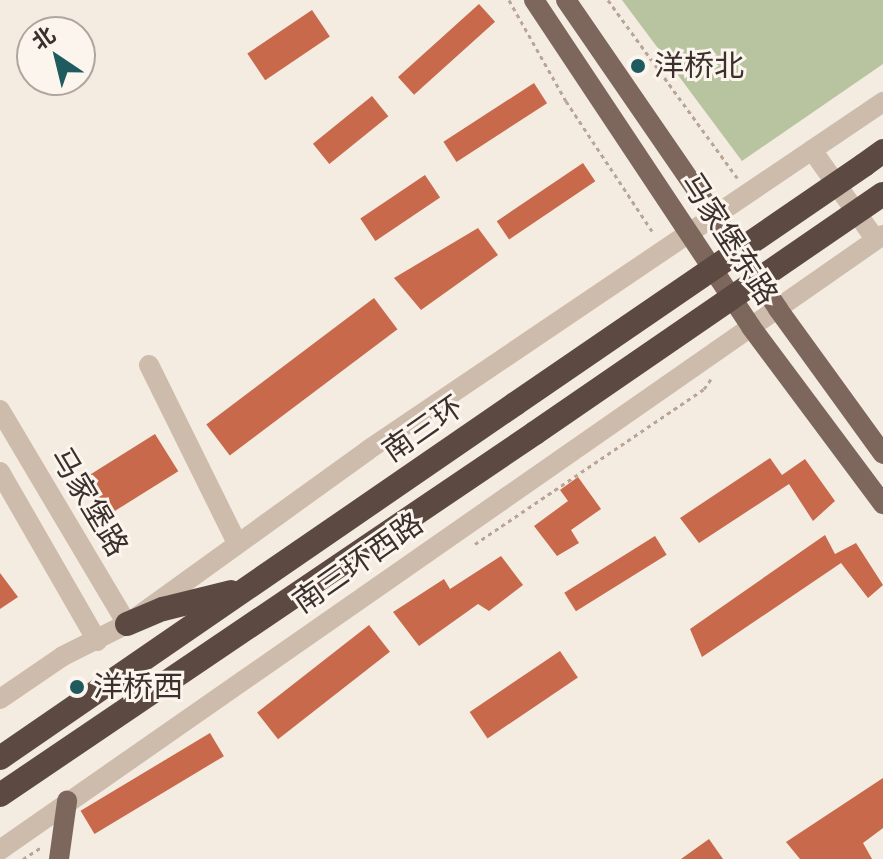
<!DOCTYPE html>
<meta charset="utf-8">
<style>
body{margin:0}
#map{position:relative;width:883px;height:859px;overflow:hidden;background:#f4ebe1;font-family:"Space Grotesk","Noto Sans SC",sans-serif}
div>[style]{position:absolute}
.green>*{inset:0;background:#b8c4a0}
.building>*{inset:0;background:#c8694b;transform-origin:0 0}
.path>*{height:3px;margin-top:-1.5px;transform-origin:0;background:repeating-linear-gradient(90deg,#b9a596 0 4px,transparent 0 8px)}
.minor>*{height:20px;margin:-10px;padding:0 10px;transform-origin:10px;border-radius:10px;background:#cdbbac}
.major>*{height:20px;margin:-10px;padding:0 10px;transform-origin:10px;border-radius:10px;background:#7d675c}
.highway>*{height:24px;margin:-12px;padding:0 12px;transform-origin:12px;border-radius:12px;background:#5c4a42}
.highway-bridge>*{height:24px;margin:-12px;padding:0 12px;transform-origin:12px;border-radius:12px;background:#5c4a42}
.dots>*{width:22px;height:22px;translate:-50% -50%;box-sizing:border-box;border:4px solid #fbf5ee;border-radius:50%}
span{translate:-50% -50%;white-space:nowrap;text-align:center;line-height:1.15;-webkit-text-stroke:6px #fbf5ee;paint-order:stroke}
.poi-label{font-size:30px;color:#3b302b}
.left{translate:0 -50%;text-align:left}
.street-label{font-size:30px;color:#3b302b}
.north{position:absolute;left:16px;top:16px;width:80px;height:80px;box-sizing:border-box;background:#fbf5ee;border:2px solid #aea6a0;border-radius:50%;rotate:325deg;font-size:22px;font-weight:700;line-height:32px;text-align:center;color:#3b302b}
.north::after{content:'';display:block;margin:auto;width:28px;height:36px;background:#1f5a5e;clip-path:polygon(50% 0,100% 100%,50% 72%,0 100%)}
</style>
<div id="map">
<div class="green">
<i style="clip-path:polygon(622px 0,883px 0,883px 64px,742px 161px)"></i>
</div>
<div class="building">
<i style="left:479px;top:4px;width:24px;height:109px;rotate:48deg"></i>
<i style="left:312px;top:10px;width:32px;height:78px;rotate:56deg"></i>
<i style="left:534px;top:83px;width:24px;height:108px;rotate:57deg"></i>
<i style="left:372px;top:96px;width:26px;height:76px;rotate:51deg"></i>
<i style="left:583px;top:163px;width:22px;height:104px;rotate:56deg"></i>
<i style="left:425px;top:175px;width:27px;height:78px;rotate:56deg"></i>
<i style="clip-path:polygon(478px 228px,498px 255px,421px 310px,394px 278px)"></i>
<i style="left:374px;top:298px;width:39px;height:210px;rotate:53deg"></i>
<i style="left:155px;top:434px;width:44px;height:89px;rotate:58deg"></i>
<i style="clip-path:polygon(770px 458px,782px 475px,805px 459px,835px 501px,813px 521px,789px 484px,699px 543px,680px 518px)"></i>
<i style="clip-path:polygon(578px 477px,601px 509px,571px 530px,579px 543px,557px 556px,534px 526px,568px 501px,560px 490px)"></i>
<i style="clip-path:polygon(825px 535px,835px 554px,856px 543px,883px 585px,868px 598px,841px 563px,702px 657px,690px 629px)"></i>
<i style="left:655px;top:536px;width:22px;height:107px;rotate:58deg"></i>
<i style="clip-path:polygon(501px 556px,523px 585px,489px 611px,478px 604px,419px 646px,393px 612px,444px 579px,450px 589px)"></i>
<i style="clip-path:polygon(0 573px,18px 597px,0 609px)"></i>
<i style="left:369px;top:625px;width:34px;height:142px;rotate:52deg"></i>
<i style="left:560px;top:651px;width:32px;height:109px;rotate:56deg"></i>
<i style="left:210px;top:733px;width:27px;height:151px;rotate:59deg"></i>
<i style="clip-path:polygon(883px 778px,883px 828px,863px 843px,872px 859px,800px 859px,786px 842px)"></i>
<i style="clip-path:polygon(709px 839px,723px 859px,681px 859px)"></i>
</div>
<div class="path">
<i style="left:509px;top:0;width:116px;rotate:60.6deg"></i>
<i style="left:566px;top:101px;width:159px;rotate:56.5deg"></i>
<i style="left:608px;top:0;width:223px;rotate:54deg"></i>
<i style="left:475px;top:544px;width:277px;rotate:-34.1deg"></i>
<i style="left:704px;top:389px;width:12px;rotate:-55deg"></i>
<i style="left:23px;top:859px;width:24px;rotate:-33deg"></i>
</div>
<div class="minor">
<i style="left:812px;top:150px;width:110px;rotate:54.6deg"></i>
<i style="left:149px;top:365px;width:199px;rotate:63.7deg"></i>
<i style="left:0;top:410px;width:249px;rotate:59.3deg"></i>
<i style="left:0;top:472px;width:195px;rotate:60.1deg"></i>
<i style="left:0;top:699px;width:76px;rotate:-34.3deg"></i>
<i style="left:63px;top:656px;width:72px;rotate:-26.6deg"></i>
<i style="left:127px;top:624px;width:297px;rotate:-35.8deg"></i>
<i style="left:368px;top:450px;width:622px;rotate:-34.05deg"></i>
<i style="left:0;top:850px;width:1076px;rotate:-34.86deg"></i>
</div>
<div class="major">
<i style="left:534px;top:0;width:392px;rotate:56.4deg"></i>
<i style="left:751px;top:327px;width:221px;rotate:53.3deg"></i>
<i style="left:566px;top:0;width:375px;rotate:55.5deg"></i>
<i style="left:778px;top:309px;width:179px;rotate:54.1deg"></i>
<i style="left:59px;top:859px;width:59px;rotate:-82.1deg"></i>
</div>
<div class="highway">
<i style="left:864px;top:165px;width:24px;rotate:-36deg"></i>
<i style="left:127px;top:624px;width:39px;rotate:-23deg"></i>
<i style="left:163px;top:609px;width:70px;rotate:-14deg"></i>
<i style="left:0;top:758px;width:625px;rotate:-34.5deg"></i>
<i style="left:0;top:795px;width:646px;rotate:-34.08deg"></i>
</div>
<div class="highway-bridge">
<i style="left:515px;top:404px;width:423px;rotate:-34.4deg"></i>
<i style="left:535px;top:433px;width:422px;rotate:-34.5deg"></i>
</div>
<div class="dots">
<i style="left:638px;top:66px;background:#1f5a5e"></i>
<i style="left:77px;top:687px;background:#1f5a5e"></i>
</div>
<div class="poi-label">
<span class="left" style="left:654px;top:66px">洋桥北</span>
<span class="left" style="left:93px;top:687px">洋桥西</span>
</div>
<div class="street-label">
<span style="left:729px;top:239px;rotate:57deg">马家堡东路</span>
<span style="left:423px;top:429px;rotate:-35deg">南三环</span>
<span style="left:89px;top:502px;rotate:59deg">马家堡路</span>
<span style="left:358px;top:563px;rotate:-35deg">南三环西路</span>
</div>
<div class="north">北</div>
</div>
